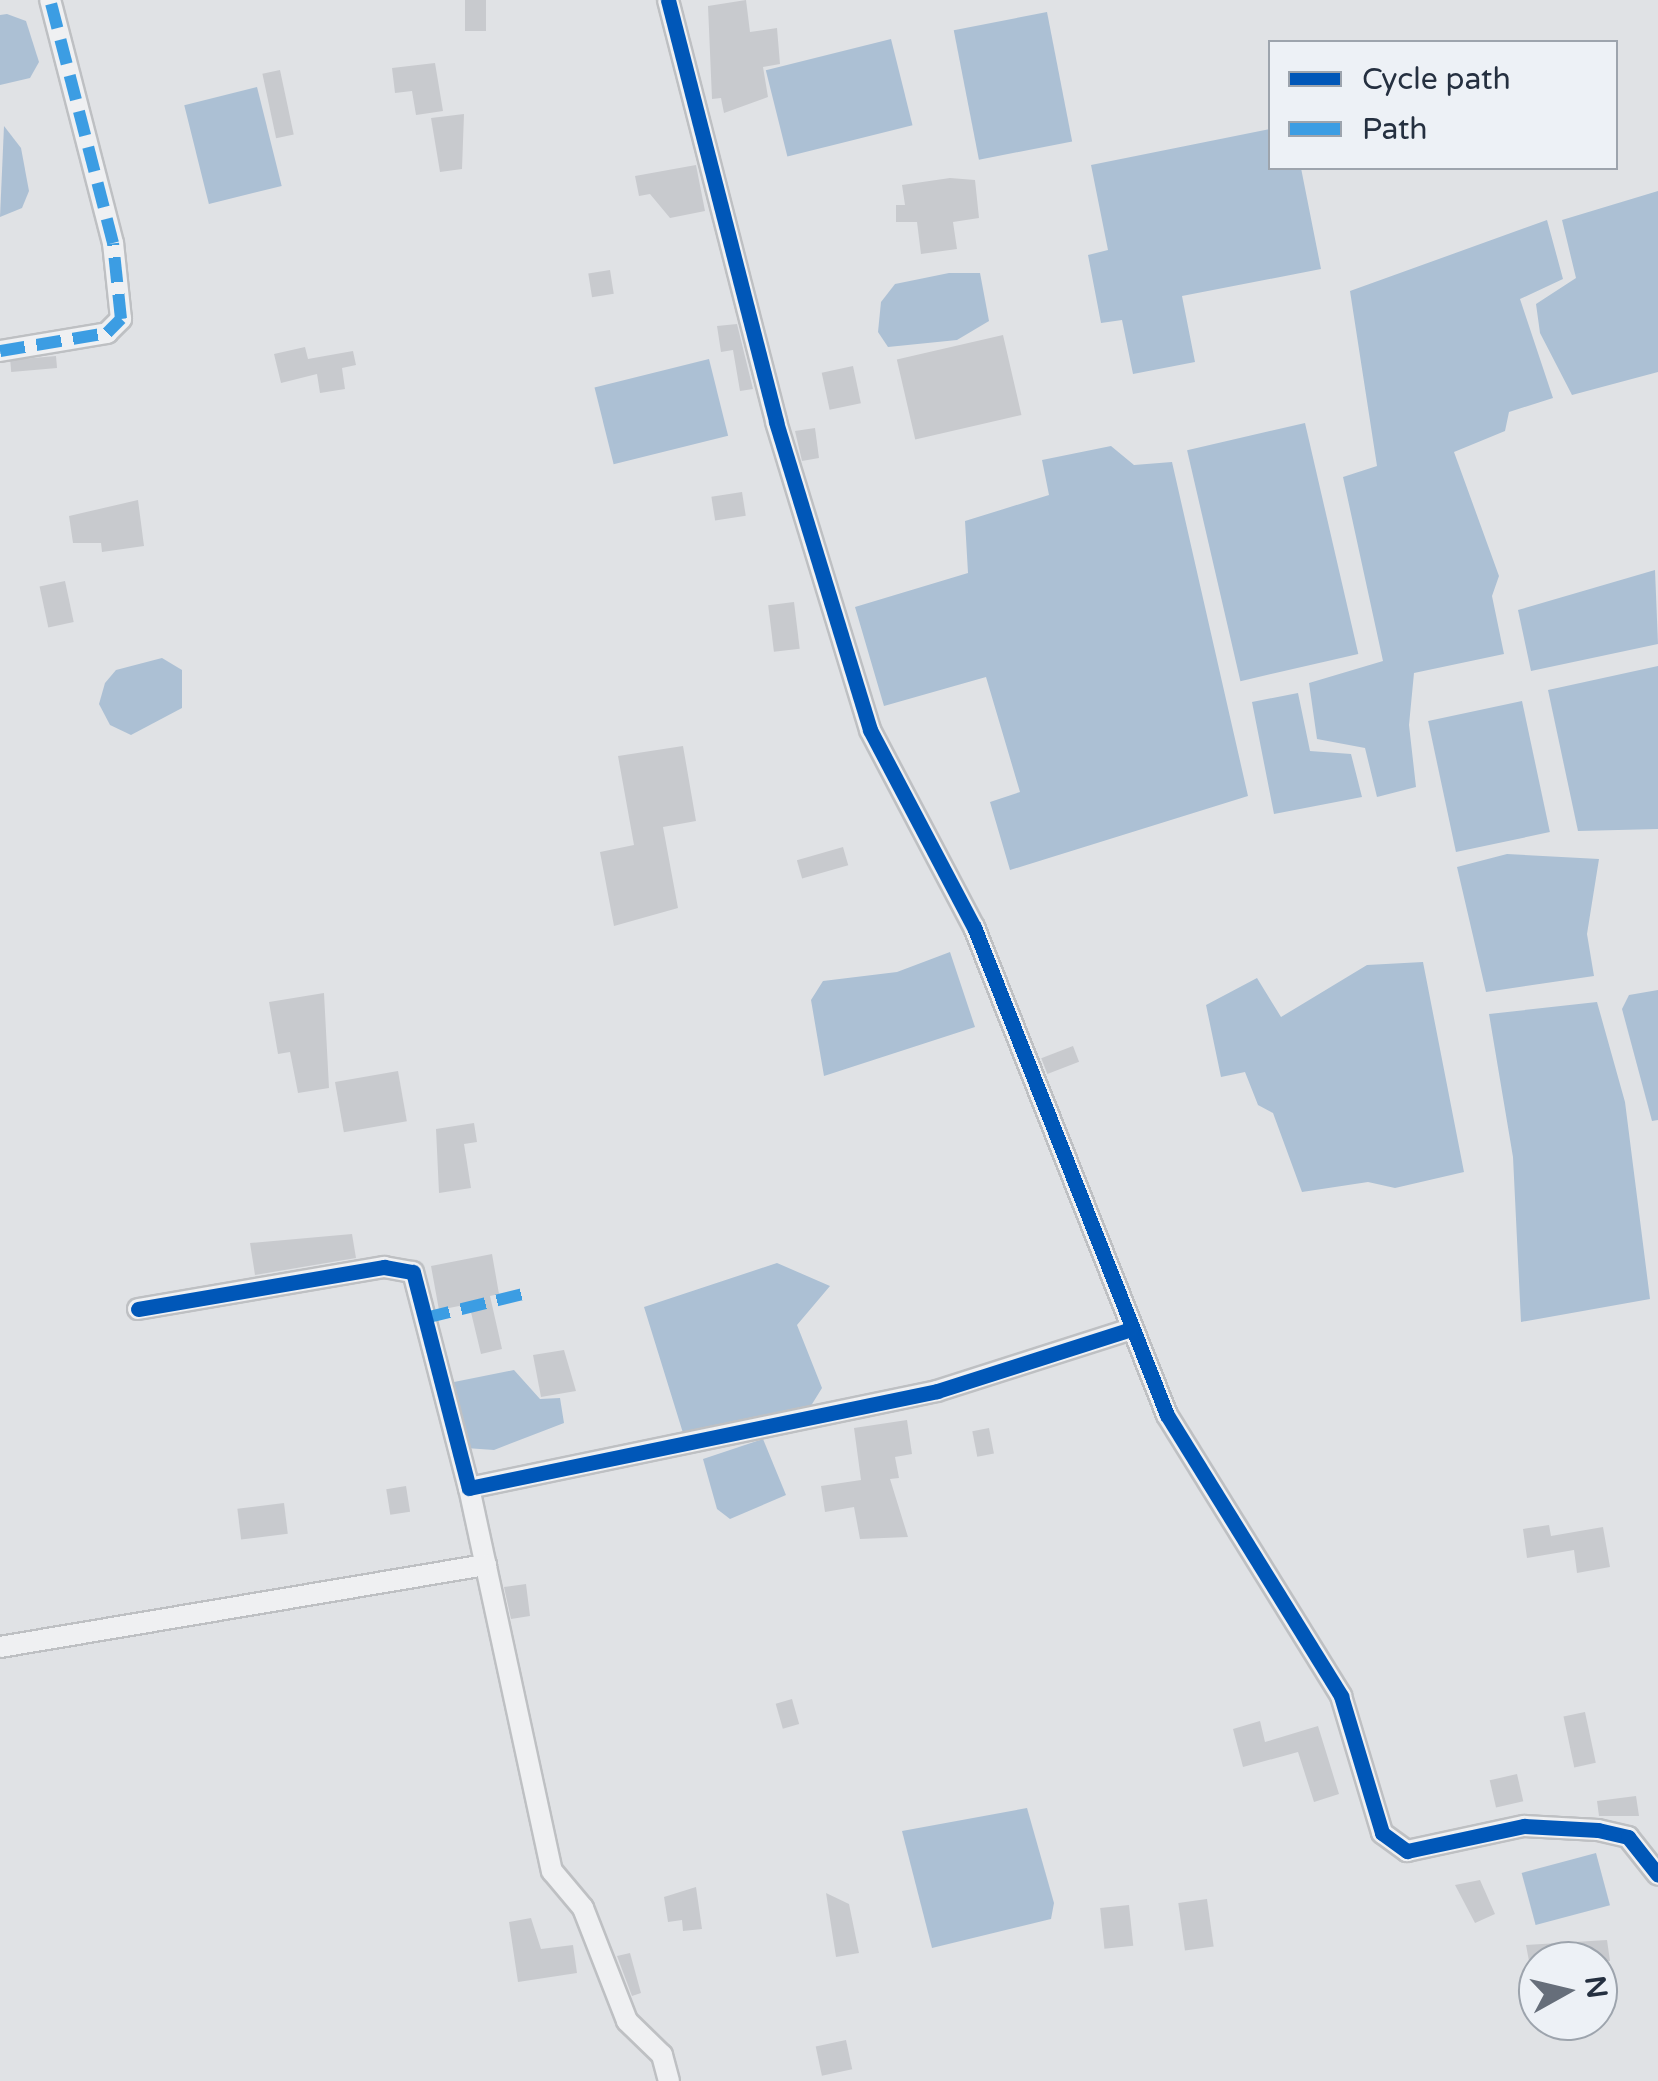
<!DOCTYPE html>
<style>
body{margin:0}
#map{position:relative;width:1658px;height:2081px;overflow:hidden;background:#e0e2e5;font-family:"Varela Round",sans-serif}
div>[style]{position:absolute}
.water>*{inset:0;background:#acc0d4;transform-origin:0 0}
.building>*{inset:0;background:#c8cace;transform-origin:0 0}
.roads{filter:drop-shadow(2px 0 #bec0c3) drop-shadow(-2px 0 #bec0c3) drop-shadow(0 2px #bec0c3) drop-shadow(0 -2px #bec0c3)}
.street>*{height:20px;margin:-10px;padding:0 10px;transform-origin:10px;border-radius:10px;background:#eff0f2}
.quiet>*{height:12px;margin-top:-6px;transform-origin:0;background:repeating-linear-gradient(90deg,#3c9de3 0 25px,transparent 0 37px)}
.cycleway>*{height:15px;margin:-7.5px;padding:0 7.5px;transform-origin:7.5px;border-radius:7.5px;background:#0057b8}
span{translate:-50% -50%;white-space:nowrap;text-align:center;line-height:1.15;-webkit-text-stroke:9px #edf1f6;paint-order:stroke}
.legend{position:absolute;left:1268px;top:40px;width:350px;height:130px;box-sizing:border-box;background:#edf1f6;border:2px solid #9da4ad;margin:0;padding:12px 18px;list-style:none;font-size:30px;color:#253040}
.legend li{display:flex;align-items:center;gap:20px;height:50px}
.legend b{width:50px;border:2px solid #9da4ad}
.north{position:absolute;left:1518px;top:1941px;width:100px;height:100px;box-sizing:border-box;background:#edf1f6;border:2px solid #9da4ad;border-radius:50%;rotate:82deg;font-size:28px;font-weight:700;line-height:40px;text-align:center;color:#253040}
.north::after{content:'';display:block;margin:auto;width:35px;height:45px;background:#666e7a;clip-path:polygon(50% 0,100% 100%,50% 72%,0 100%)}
</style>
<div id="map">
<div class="water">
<i style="left:1047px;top:12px;width:132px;height:95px;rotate:79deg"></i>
<i style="clip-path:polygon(7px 14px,26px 21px,39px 62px,30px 78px,0 85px,0 15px)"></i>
<i style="left:891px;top:39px;width:89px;height:129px;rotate:76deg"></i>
<i style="left:257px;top:87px;width:102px;height:75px;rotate:76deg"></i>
<i style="clip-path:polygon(4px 126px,21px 148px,29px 191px,22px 208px,0 217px)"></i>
<i style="clip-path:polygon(1270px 129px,1270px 168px,1301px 168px,1321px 269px,1182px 296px,1195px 362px,1133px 374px,1122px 320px,1101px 323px,1088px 255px,1108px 250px,1091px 165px)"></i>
<i style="clip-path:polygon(1658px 191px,1658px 372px,1572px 395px,1540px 333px,1536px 304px,1576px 278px,1562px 220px)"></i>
<i style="clip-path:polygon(1547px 220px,1563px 279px,1520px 299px,1553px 398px,1509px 412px,1505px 431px,1454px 452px,1499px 576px,1492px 596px,1504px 654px,1414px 673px,1409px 725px,1416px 787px,1377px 797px,1365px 748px,1317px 739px,1309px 683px,1383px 661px,1343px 477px,1377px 466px,1350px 291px)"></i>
<i style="clip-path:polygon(949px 273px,980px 273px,989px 321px,957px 340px,888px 347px,878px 332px,881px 302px,895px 284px)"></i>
<i style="left:709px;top:359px;width:79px;height:118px;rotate:76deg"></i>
<i style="left:1305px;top:423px;width:237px;height:121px;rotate:77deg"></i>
<i style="clip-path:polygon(1111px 446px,1134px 465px,1172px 462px,1248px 796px,1010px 870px,990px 802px,1020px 792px,986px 677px,884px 706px,855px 607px,968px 573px,965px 521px,1049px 495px,1042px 460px)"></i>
<i style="clip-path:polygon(1655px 570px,1658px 644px,1531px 671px,1518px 610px)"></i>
<i style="clip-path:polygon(162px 658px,182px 670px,182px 708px,131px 735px,110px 725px,99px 704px,105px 683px,116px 670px)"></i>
<i style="clip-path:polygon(1658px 666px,1658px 829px,1578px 831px,1548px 690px)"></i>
<i style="clip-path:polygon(1298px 693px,1310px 751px,1351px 754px,1362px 797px,1274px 814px,1252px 702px)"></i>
<i style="left:1522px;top:701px;width:134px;height:96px;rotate:78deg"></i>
<i style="clip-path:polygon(1507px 854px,1599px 859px,1587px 934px,1594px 976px,1486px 992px,1457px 867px)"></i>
<i style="clip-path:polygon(950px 952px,975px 1027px,824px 1076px,811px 1000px,823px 981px,897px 972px)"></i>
<i style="clip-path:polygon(1423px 962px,1464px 1172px,1395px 1188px,1368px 1182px,1302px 1192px,1273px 1113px,1258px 1105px,1245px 1072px,1221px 1077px,1206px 1005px,1257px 978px,1281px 1017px,1367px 965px)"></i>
<i style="clip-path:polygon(1658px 990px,1658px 1120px,1652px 1121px,1622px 1009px,1629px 995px)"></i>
<i style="clip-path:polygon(1597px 1002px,1625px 1102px,1650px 1299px,1521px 1322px,1513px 1157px,1489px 1014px)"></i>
<i style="clip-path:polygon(777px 1263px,830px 1286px,797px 1325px,822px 1388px,809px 1409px,683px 1433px,644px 1307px)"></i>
<i style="clip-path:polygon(514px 1370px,540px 1399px,560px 1398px,564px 1423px,494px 1450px,466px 1448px,449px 1383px)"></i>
<i style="clip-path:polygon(763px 1439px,786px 1495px,730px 1519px,717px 1509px,703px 1459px)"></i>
<i style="clip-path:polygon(1027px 1808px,1054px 1903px,1051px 1919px,932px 1948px,902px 1831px)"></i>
<i style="left:1596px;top:1853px;width:54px;height:77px;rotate:75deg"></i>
</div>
<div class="building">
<i style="left:465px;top:0;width:21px;height:31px"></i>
<i style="clip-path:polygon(746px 0,750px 32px,777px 28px,780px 64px,763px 67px,768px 97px,724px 113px,721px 98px,712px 99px,708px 6px)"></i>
<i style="clip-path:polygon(435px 63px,443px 111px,416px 115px,412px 91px,395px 93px,392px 68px)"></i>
<i style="left:280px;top:70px;width:66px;height:18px;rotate:78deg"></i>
<i style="clip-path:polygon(464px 114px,462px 169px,440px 172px,431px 118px)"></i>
<i style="clip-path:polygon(696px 165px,705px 211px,670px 218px,650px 194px,639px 196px,635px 176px)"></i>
<i style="clip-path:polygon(950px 178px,975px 180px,979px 218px,953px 222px,957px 249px,921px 254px,917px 222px,896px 222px,896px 205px,905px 205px,902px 185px)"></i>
<i style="left:610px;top:270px;width:24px;height:22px;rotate:81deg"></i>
<i style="clip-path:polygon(737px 324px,753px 389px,740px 391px,733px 350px,721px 352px,717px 326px)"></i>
<i style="left:1003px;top:335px;width:82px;height:109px;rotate:77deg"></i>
<i style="clip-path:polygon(305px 347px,308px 359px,353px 351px,356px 365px,342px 368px,345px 389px,320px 393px,317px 374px,281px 383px,274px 354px)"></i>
<i style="left:56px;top:356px;width:12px;height:46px;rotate:85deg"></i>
<i style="left:853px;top:366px;width:38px;height:32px;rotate:78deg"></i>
<i style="clip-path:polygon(815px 428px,819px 458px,802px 461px,795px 431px)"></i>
<i style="left:742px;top:492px;width:24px;height:31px;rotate:81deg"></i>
<i style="clip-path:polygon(138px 500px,144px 546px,102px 552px,101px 543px,73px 543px,69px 516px)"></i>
<i style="left:65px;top:581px;width:42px;height:26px;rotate:78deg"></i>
<i style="left:794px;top:602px;width:47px;height:26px;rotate:83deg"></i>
<i style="clip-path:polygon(683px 746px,696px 821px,663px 827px,678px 908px,614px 926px,600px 852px,634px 845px,618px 756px)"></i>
<i style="left:843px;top:847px;width:19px;height:48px;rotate:74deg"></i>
<i style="clip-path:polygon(324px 993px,329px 1088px,298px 1093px,290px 1052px,278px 1054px,269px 1002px)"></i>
<i style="left:1073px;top:1046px;width:17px;height:34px;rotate:69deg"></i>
<i style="left:398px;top:1071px;width:51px;height:64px;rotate:80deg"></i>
<i style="clip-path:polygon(474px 1123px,477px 1142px,464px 1144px,471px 1188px,439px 1193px,436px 1129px)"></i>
<i style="clip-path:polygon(352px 1234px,356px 1258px,255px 1275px,250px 1243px)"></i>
<i style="clip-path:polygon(492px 1254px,499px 1294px,490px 1296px,502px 1349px,481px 1354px,469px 1304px,439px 1310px,431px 1266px)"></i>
<i style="clip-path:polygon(564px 1350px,576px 1391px,541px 1397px,533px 1355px)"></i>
<i style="clip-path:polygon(907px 1420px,912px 1454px,895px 1457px,899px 1478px,890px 1479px,908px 1537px,860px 1539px,854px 1507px,825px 1512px,821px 1486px,861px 1480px,854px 1428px)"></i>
<i style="left:989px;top:1428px;width:26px;height:17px;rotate:79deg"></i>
<i style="left:406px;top:1486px;width:26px;height:20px;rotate:81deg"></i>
<i style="left:284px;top:1503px;width:31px;height:47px;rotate:83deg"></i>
<i style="clip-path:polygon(1549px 1525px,1551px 1536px,1603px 1527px,1610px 1567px,1577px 1573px,1574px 1550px,1527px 1558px,1523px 1529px)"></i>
<i style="clip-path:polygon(526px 1584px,530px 1616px,511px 1619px,504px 1587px)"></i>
<i style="left:792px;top:1699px;width:26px;height:17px;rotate:74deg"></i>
<i style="left:1585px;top:1712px;width:52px;height:22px;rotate:78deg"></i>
<i style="clip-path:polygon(1260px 1721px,1265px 1742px,1318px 1726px,1339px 1794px,1314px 1802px,1298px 1752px,1243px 1767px,1233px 1729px)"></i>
<i style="left:1517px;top:1774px;width:28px;height:28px;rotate:77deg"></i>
<i style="clip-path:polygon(1636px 1796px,1639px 1816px,1599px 1816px,1597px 1801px)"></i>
<i style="clip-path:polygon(1480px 1880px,1495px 1914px,1475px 1923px,1455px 1885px)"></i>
<i style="clip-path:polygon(696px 1887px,702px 1929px,683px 1931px,682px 1920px,668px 1922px,664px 1897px)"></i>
<i style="clip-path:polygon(826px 1893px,849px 1904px,859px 1953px,836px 1957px)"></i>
<i style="left:1207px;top:1899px;width:48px;height:29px;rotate:82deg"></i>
<i style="left:1129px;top:1905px;width:41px;height:29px;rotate:84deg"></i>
<i style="clip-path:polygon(531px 1918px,541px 1949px,573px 1945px,577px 1973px,518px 1982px,509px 1922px)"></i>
<i style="clip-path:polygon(1607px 1940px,1610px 1961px,1529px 1961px,1526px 1945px)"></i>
<i style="clip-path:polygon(630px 1953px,641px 1993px,632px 1996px,617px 1956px)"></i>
<i style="left:846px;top:2040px;width:30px;height:31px;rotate:78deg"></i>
</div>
<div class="roads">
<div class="street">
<i style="left:668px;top:0;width:436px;rotate:75.6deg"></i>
<i style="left:776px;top:422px;width:322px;rotate:73deg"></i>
<i style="left:870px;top:730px;width:223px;rotate:62.2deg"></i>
<i style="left:974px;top:927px;width:525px;rotate:68.42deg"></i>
<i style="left:1167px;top:1415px;width:331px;rotate:58.2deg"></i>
<i style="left:1341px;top:1696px;width:143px;rotate:73.3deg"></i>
<i style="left:1382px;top:1833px;width:31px;rotate:36deg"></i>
<i style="left:1407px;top:1851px;width:120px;rotate:-12.1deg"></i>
<i style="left:1524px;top:1826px;width:74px;rotate:3.1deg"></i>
<i style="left:1598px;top:1830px;width:31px;rotate:13deg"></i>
<i style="left:1628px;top:1837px;width:48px;rotate:51.7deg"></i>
<i style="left:0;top:351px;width:109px;rotate:-9.5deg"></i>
<i style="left:107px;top:333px;width:20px;rotate:-45deg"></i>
<i style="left:121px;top:319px;width:76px;rotate:-96deg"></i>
<i style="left:113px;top:243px;width:251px;rotate:-104.5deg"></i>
<i style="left:138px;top:1309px;width:250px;rotate:-9.7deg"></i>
<i style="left:384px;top:1267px;width:29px;rotate:10deg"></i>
<i style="left:413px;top:1272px;width:223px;rotate:75.5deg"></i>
<i style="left:469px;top:1488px;width:478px;rotate:-11.7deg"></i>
<i style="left:937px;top:1391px;width:201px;rotate:-17.7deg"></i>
<i style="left:469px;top:1488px;width:392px;rotate:77.8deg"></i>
<i style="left:552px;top:1871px;width:48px;rotate:50deg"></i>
<i style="left:583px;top:1908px;width:121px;rotate:68.7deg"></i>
<i style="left:627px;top:2021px;width:49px;rotate:44.2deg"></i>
<i style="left:662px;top:2055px;width:27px;rotate:75deg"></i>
<i style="left:0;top:1647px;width:493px;rotate:-9.6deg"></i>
</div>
</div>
<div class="quiet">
<i style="left:0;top:351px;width:109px;rotate:-9.5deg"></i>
<i style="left:107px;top:333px;width:20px;rotate:-45deg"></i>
<i style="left:121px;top:319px;width:76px;rotate:-96deg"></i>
<i style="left:113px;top:243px;width:251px;rotate:-104.5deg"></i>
<i style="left:425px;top:1318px;width:105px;rotate:-13.8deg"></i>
</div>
<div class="cycleway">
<i style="left:668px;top:0;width:436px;rotate:75.6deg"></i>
<i style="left:776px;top:422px;width:322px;rotate:73deg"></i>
<i style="left:870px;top:730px;width:223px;rotate:62.2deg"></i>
<i style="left:974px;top:927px;width:525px;rotate:68.42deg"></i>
<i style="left:1167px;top:1415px;width:331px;rotate:58.2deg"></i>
<i style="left:1341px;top:1696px;width:143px;rotate:73.3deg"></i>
<i style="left:1382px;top:1833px;width:31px;rotate:36deg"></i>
<i style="left:1407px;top:1851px;width:120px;rotate:-12.1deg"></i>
<i style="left:1524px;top:1826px;width:74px;rotate:3.1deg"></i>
<i style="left:1598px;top:1830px;width:31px;rotate:13deg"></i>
<i style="left:1628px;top:1837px;width:48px;rotate:51.7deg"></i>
<i style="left:138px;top:1309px;width:250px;rotate:-9.7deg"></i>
<i style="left:384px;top:1267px;width:29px;rotate:10deg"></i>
<i style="left:413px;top:1272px;width:223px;rotate:75.5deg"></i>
<i style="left:469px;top:1488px;width:478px;rotate:-11.7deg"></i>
<i style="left:937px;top:1391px;width:201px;rotate:-17.7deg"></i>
</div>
<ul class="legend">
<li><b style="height:12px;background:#0057b8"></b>Cycle path</li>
<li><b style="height:12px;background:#3c9de3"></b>Path</li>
</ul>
<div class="north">N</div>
</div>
